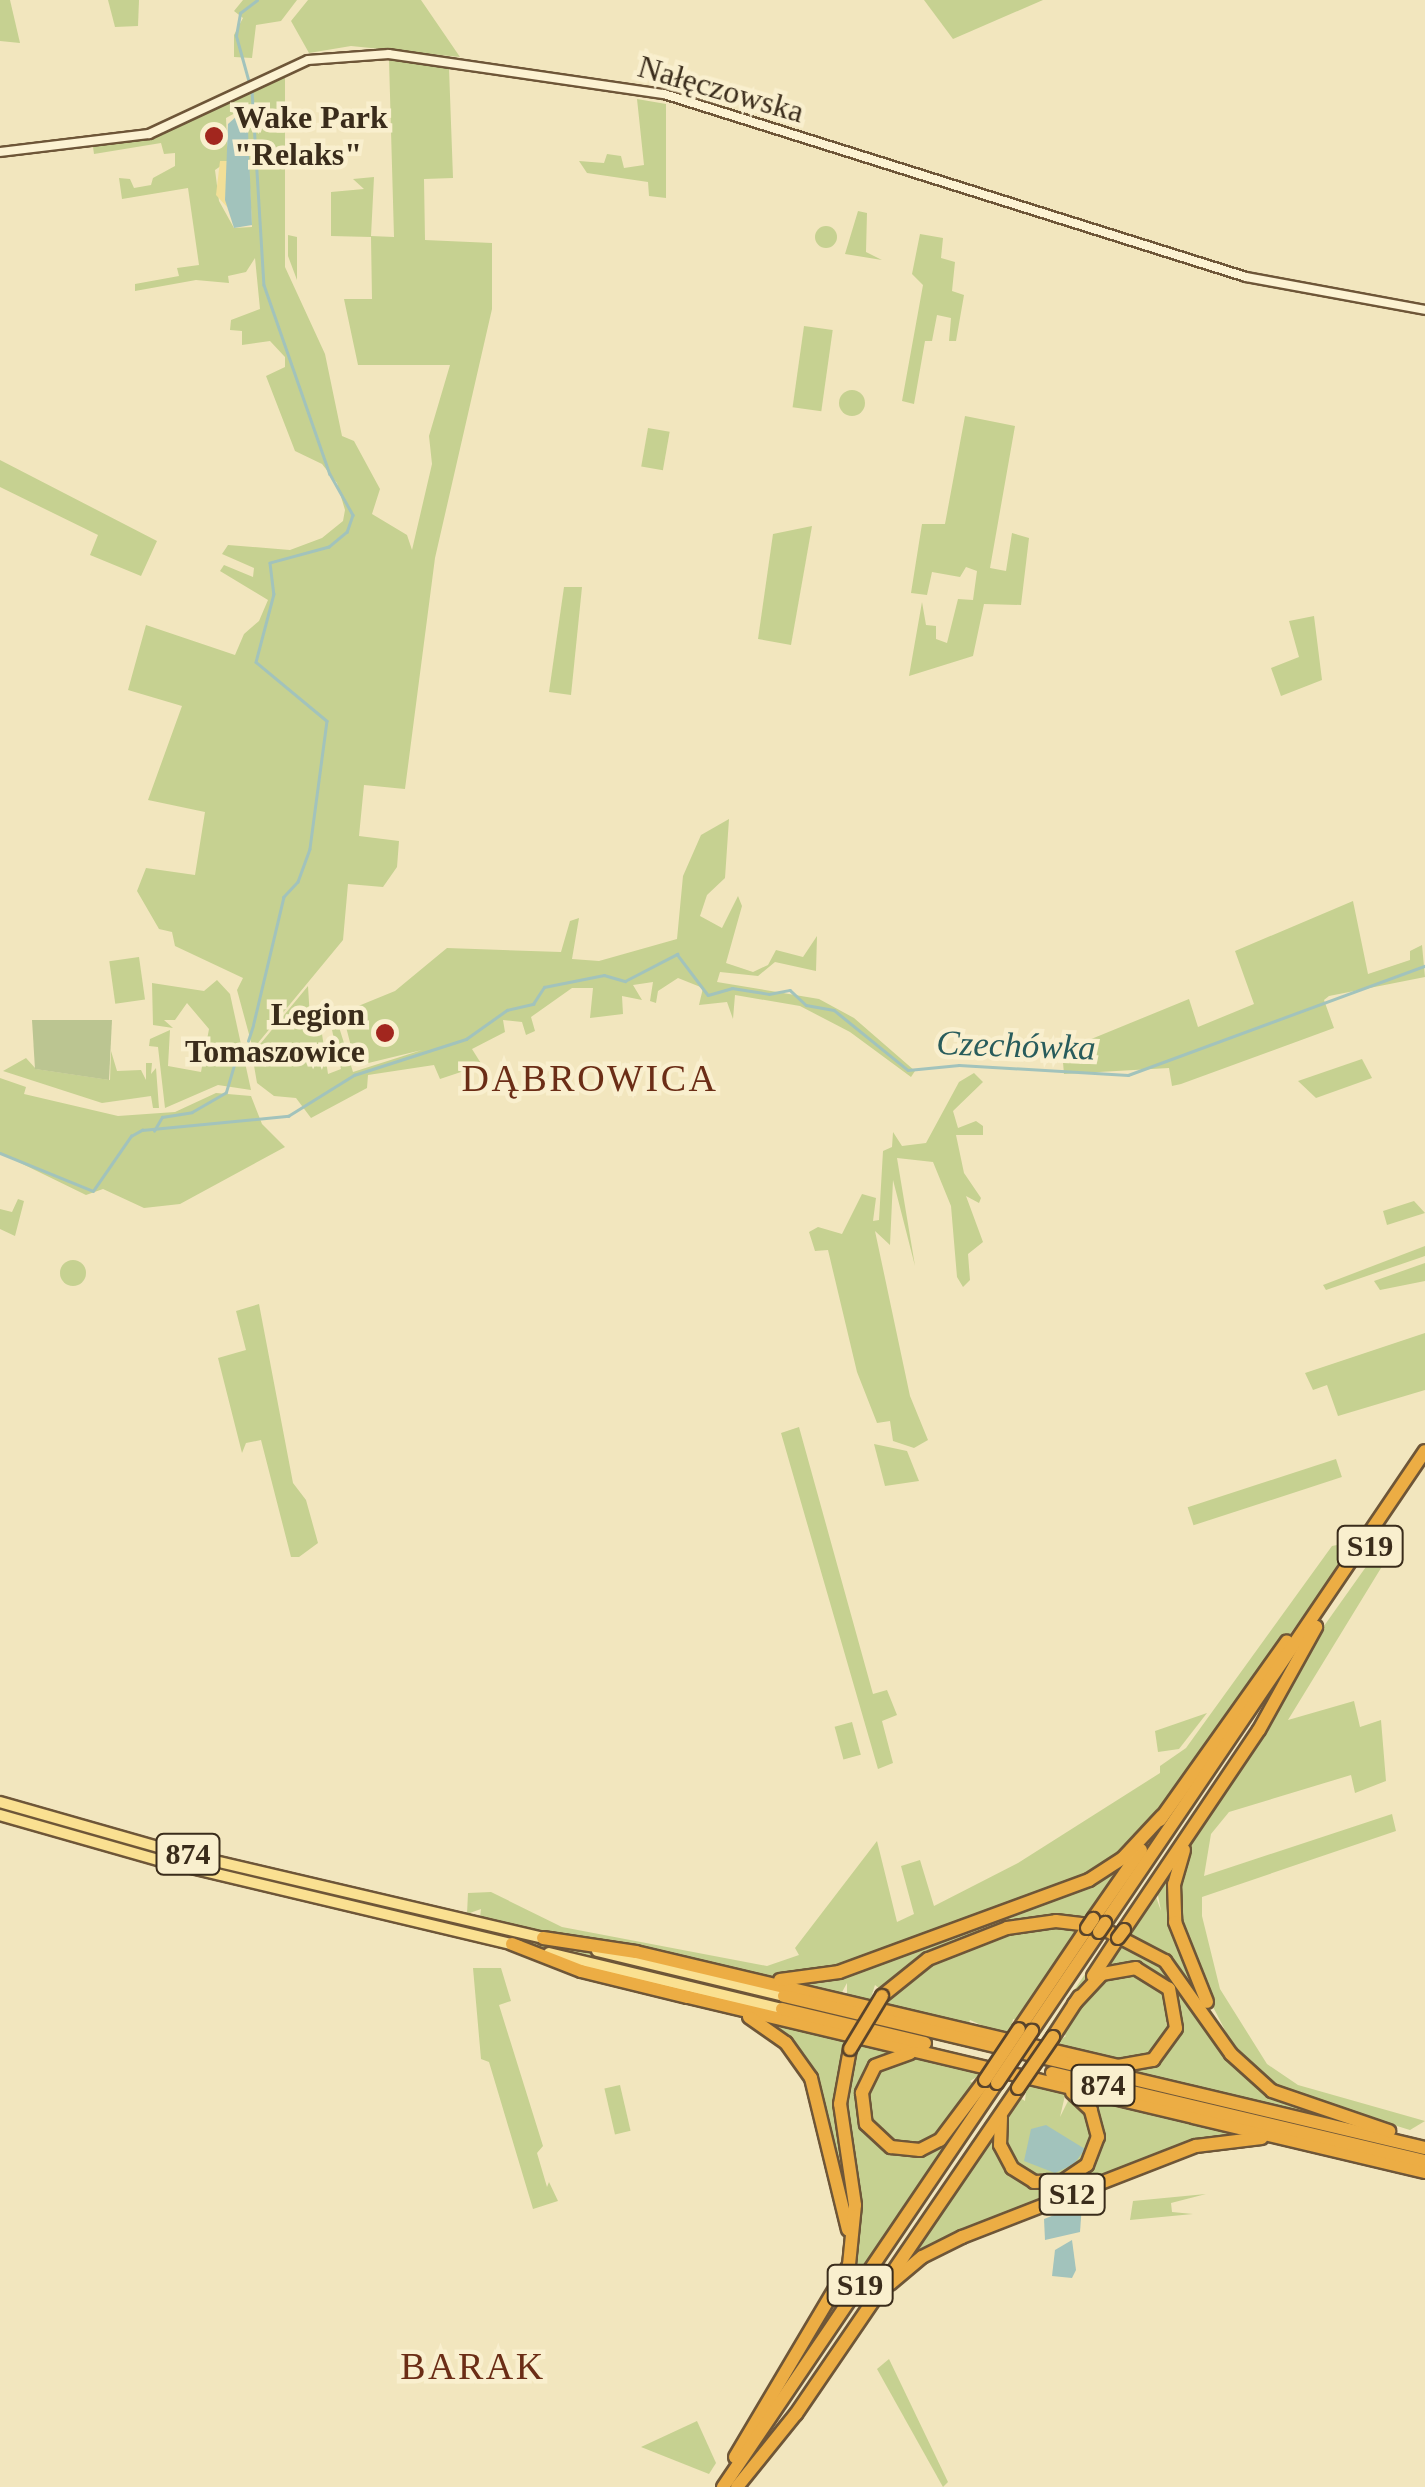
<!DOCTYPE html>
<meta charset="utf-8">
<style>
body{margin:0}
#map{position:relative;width:1425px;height:2487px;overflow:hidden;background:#f2e6be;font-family:Georgia,serif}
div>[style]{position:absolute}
.green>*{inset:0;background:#c6d191;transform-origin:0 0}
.round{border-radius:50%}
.sand>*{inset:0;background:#f2df97}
.cemetery>*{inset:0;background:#bbc591}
.water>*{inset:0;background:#a2c3bc}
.stream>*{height:2.5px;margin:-1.25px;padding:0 1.25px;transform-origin:1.25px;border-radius:1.25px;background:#a2c3bc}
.roads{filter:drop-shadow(2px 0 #6e5638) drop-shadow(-2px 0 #6e5638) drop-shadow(0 2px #6e5638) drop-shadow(0 -2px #6e5638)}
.secondary>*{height:8px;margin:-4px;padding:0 4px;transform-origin:4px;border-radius:4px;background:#fcf2d2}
.primary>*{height:10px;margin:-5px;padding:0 5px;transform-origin:5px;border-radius:5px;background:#fae091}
.motorway>*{height:12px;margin:-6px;padding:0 6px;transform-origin:6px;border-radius:6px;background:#ecad44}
.bridges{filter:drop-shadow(2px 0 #59432a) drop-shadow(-2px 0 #59432a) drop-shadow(0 2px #59432a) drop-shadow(0 -2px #59432a)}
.motorway-bridge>*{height:12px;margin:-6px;padding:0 6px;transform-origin:6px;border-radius:6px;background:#ecad44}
.dots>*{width:28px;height:28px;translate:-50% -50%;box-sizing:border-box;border:5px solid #f9efce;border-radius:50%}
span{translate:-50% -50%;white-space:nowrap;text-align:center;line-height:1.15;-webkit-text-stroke:9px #f9efce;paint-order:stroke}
.shield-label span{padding:2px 8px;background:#f9efce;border:2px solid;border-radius:8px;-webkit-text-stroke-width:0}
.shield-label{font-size:30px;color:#3a2c1b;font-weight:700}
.street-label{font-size:32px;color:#3a2c1b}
.poi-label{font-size:32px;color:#3a2c1b;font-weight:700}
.left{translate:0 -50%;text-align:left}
.right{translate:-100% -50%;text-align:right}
.water-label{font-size:35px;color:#285c5c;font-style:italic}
.quarter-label{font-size:38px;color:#6b2d16;letter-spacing:2.5px}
</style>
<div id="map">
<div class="green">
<i style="clip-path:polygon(0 0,10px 0,20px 43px,0 41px)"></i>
<i style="clip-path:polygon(108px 0,139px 0,138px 26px,115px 27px)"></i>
<i style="clip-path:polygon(243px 0,297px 0,281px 21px,256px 25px,252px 58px,234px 57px,234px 35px,243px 18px,234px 11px)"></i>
<i style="clip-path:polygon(308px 0,421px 0,460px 57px,351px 46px,309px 53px,291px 21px)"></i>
<i style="clip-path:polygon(924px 0,1043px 0,953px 39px)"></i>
<i style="clip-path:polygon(evenodd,389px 60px,449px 68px,453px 178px,424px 179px,425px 240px,492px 243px,492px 309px,435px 558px,405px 789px,364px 785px,359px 836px,399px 841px,397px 867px,383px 887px,348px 884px,343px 940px,253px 1049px,237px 990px,243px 978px,175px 946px,172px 932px,159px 929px,137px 891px,146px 868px,195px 875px,205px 812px,148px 800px,182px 706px,128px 690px,146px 625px,235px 655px,244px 634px,259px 621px,268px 600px,220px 571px,224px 565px,253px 577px,254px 568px,222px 554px,228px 545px,290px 550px,322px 538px,343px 521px,345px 510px,337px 483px,322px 464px,295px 451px,266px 376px,285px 367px,285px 357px,270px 341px,242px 345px,242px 331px,230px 330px,231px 320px,260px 309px,255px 258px,246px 272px,228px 276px,229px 283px,196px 280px,135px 291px,135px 284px,179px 276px,177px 268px,199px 265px,188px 188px,122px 199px,119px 178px,130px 179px,134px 188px,151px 185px,153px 178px,175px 166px,175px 153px,164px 154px,161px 143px,94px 154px,93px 147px,163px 134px,285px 73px,285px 267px,325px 354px,342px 436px,354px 441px,380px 489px,372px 514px,407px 535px,412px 550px,432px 464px,429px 436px,450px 365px,358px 365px,344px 299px,372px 299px,371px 237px,331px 236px,331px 192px,364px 189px,353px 179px,374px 177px,371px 236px,394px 237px,389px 60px,246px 107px,252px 227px,234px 228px,219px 201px,215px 170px,228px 161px,226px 118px,246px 107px)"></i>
<i style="clip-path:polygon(637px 99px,666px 104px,666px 198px,649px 196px,648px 182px,587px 173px,579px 161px,604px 163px,607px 154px,621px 156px,624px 168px,644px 165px)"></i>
<i style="clip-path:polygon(858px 211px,867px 213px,866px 252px,882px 260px,845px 254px)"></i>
<i class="round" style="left:815px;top:226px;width:22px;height:22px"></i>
<i style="clip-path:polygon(920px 234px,943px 238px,941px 258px,955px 262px,952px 291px,964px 295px,956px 341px,949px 341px,951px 318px,937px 315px,932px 341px,925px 341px,914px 404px,902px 401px,923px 285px,912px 274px)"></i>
<i style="clip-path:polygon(288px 235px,297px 237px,297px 280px,288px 256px)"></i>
<i style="left:804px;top:326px;width:29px;height:82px;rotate:8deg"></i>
<i class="round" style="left:839px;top:390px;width:26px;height:26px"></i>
<i style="clip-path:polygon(965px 416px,1015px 426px,990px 568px,1006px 571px,1012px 533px,1029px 538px,1021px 605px,984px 604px,973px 656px,909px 676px,922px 602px,926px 625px,936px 626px,936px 639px,947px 643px,958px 599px,973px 600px,977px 571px,966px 567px,960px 577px,932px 572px,927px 595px,911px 593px,922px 524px,945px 524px)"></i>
<i style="left:648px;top:428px;width:22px;height:39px;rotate:10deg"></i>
<i style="clip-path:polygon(0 460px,157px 541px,141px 576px,90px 555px,98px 535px,0 487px)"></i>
<i style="clip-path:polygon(812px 526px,791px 645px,758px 639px,773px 534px)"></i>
<i style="clip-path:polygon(564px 587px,582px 587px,571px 695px,549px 692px)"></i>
<i style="clip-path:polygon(1314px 616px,1322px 680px,1281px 696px,1271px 668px,1299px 657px,1289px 621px)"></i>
<i style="clip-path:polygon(729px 819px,725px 878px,707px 895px,700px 916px,722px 928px,738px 896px,742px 906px,726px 963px,753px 972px,768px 965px,776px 950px,803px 957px,817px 936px,816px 971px,775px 962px,758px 976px,720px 972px,717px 982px,819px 999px,854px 1018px,915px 1071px,911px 1077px,850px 1032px,800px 1006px,735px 995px,733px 1019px,727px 1002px,699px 1005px,703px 988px,678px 978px,658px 991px,656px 1003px,650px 1001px,653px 982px,633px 985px,642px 1000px,622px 996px,623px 1014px,590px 1018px,593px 988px,572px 988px,531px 1017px,535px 1031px,526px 1035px,522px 1022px,503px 1020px,505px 1032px,472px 1049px,482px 1065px,440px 1079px,434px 1065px,368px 1075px,367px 1088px,311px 1118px,296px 1098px,274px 1096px,257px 1083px,252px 1054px,308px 986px,311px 1035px,322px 1034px,328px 1074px,341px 1069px,332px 1030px,339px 1027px,353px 1072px,422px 1050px,356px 1066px,344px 1019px,352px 1017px,351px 1009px,395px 991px,447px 948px,561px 952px,570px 921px,579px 918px,572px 959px,599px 961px,677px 939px,683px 876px,701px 835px)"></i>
<i style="clip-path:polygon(1353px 901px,1368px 974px,1410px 960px,1410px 951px,1422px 945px,1425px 977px,1329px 996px,1324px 1000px,1334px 1028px,1181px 1084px,1172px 1086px,1169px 1068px,1064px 1074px,1062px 1051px,1189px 999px,1198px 1027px,1254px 1004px,1235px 951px)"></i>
<i style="left:139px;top:957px;width:43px;height:30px;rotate:82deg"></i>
<i style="clip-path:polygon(217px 980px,230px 994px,251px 1090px,218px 1085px,165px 1108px,158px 1047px,149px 1046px,150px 1039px,170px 1030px,168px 1066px,201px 1072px,209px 1029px,187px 1003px,175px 1020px,164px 1020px,173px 1028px,153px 1025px,152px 983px,204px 991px)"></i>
<i style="clip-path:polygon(111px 1051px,117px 1071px,141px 1070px,146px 1080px,146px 1063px,152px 1063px,151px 1074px,156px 1068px,159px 1108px,153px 1108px,151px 1096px,102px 1103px,3px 1071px,26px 1058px,36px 1069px,110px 1080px)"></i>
<i style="clip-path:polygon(1362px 1059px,1372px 1078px,1316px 1098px,1298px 1081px)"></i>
<i style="clip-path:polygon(974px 1073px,983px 1082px,953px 1111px,958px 1128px,976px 1121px,983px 1126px,983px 1135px,956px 1135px,964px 1173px,981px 1198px,979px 1203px,966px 1196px,983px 1242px,968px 1254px,970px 1280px,963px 1287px,957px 1277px,951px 1206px,933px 1162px,897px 1158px,915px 1266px,893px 1180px,890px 1245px,875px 1231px,910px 1396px,928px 1440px,914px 1448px,893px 1441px,890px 1421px,877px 1423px,857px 1372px,828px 1250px,815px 1251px,809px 1232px,818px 1227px,842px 1234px,862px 1194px,876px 1198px,873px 1221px,879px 1220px,883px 1151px,892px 1147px,893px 1132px,902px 1146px,926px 1143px,959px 1082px)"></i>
<i style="clip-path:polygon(0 1078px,26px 1087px,24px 1094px,118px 1116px,175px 1112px,216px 1093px,251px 1096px,262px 1124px,285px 1147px,180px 1204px,144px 1208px,103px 1189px,86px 1195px,0 1153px)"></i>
<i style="clip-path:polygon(18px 1199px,24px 1201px,15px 1236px,0 1229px,0 1209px,12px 1212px)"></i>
<i style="clip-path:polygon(1414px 1201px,1425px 1213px,1387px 1225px,1383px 1211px)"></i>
<i style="clip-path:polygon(1425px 1246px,1425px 1256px,1326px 1290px,1323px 1285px)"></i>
<i class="round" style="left:60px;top:1260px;width:26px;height:26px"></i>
<i style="clip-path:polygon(1425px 1263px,1425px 1281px,1380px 1290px,1374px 1281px)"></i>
<i style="clip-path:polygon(259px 1304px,293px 1483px,306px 1500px,318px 1543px,299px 1557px,291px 1557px,261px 1440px,246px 1443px,242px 1453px,218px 1358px,246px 1350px,236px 1311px)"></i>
<i style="clip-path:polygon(1425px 1333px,1425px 1390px,1338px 1416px,1327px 1385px,1313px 1390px,1305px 1373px)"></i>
<i style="clip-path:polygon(799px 1427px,873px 1694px,887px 1690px,897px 1715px,882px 1721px,893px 1763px,878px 1769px,781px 1433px)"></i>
<i style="clip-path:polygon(874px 1444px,907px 1451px,919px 1481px,885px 1486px)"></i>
<i style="left:1336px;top:1459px;width:19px;height:156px;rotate:72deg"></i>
<i style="clip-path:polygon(1390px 1533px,1400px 1537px,1288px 1720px,1354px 1701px,1360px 1727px,1381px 1720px,1386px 1781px,1355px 1793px,1351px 1775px,1229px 1812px,1211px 1834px,1204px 1876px,1392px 1814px,1396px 1831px,1202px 1897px,1202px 1916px,1220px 1989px,1267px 2064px,1298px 2085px,1425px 2121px,1410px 2130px,1289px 2093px,1253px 2068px,1229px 2038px,1189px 1960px,1176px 1893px,1193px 1837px,1314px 1640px)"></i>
<i style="clip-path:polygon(1358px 1541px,1142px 1836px,1089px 1876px,838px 1969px,779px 1978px,544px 1934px,480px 1918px,481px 1909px,467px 1914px,468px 1893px,491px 1892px,562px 1927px,767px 1966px,799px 1955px,795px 1948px,877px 1841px,897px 1922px,914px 1914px,901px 1866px,920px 1860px,934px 1906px,1018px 1863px,1160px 1773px,1160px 1766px,1186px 1748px,1332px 1546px)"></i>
<i style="clip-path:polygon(1286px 1679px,1121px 1929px,1050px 2036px,1047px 2030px)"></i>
<i style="clip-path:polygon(1207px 1713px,1179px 1749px,1158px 1752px,1155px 1731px)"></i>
<i style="left:852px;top:1722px;width:34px;height:18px;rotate:75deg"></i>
<i style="clip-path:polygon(0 1805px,454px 1920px,455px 1928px,168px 1860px,0 1813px)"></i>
<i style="clip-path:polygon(1135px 1851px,1091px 1919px,1048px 1917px,917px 1961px,881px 1990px,875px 1985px,869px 2004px,847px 1999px,847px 1983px,841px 1994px,778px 1983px,802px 1982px,1074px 1888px)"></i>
<i style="clip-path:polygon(1180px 1852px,1171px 1893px,1207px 2007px,1172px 1963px,1127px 1931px,1155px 1894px,1161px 1911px,1157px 1890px)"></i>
<i style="left:473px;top:1925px;width:978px;height:8px;rotate:13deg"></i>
<i style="clip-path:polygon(1028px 1926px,1082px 1926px,1021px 2022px,1013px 2019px,1010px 2038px,970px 2020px,968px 2025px,878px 2007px,928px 1962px)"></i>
<i style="clip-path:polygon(1123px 1938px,1165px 1965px,1218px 2041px,1279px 2099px,1416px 2142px,608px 1948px,1141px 2067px,1178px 2025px,1155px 1973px,1097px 1973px)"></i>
<i style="clip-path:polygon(473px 1968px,501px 1968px,511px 2001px,499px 2005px,543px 2146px,537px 2153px,547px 2187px,549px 2182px,558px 2201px,533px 2209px,489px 2062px,481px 2059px)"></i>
<i style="clip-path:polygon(1135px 1971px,1165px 1989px,1172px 2020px,1165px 2023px,1172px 2025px,1163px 2047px,1133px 2064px,1050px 2047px,1066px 2036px,1061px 2031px,1101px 1978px)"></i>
<i style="clip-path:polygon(754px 2015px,850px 2037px,841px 2050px,840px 2067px,851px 2218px,818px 2090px)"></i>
<i style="clip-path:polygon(859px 2039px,903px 2050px,867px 2073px,871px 2135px,923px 2152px,987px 2081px,988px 2088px,753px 2429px,832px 2309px,852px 2265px,857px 2246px,843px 2108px)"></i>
<i style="clip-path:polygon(910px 2055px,987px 2071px,970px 2081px,977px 2087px,928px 2144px,902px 2147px,879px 2132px,864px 2108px,874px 2072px)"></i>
<i style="clip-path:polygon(1027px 2081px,1066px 2091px,1060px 2117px,1070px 2097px,1093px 2121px,1092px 2150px,1069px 2175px,1035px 2180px,1008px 2159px,1004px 2119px,1017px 2096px,1025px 2101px)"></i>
<i style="left:620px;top:2085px;width:47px;height:16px;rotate:77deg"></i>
<i style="clip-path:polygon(1015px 2088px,755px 2462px,1006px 2091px)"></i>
<i style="clip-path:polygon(1085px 2098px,1260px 2134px,1237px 2135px,1063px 2195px,892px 2277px,997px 2122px,1000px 2155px,1051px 2186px,1098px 2148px)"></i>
<i style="clip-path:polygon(1206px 2194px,1171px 2203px,1172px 2212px,1193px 2214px,1130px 2220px,1133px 2201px)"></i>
<i style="clip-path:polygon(889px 2359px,948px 2482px,943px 2487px,877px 2369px)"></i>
<i style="clip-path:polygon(697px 2421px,716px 2463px,709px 2474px,641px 2447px)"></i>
</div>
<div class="sand">
<i style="clip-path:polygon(220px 161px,228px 161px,227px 207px,216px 195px)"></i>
</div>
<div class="cemetery">
<i style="clip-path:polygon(32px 1020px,112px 1020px,109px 1080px,35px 1069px)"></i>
</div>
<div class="water">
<i style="clip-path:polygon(247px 107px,252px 225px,234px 228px,225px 200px,228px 124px)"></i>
<i style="clip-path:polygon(1046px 2125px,1085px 2149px,1074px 2164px,1055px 2173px,1024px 2161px,1031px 2129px)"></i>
<i style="clip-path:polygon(1082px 2204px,1080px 2232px,1045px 2240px,1044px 2219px)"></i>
<i style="clip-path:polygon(1072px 2240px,1076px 2270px,1072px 2278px,1052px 2276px,1055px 2250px)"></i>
</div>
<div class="stream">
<i style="left:249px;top:83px;width:49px;rotate:-105.5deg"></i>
<i style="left:236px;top:36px;width:23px;rotate:-80deg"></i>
<i style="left:240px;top:13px;width:21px;rotate:-37deg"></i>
<i style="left:252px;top:90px;width:195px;rotate:86.5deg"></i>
<i style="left:264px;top:285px;width:200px;rotate:70.8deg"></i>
<i style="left:330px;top:474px;width:47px;rotate:60.7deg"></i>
<i style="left:353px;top:515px;width:18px;rotate:109deg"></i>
<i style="left:347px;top:532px;width:23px;rotate:140deg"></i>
<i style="left:329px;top:547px;width:61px;rotate:164.8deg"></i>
<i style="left:270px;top:563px;width:31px;rotate:83deg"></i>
<i style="left:274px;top:594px;width:70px;rotate:104.8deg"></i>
<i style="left:256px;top:662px;width:92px;rotate:39.7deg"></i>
<i style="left:327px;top:721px;width:129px;rotate:97.6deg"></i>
<i style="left:310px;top:849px;width:35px;rotate:110deg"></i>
<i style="left:298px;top:882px;width:21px;rotate:133deg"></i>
<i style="left:284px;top:897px;width:130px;rotate:103.4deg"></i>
<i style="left:248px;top:1041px;width:16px;rotate:-72deg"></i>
<i style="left:154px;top:1131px;width:16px;rotate:-60deg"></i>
<i style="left:162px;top:1117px;width:30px;rotate:-9deg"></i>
<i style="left:192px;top:1112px;width:39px;rotate:-30deg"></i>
<i style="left:226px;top:1092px;width:49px;rotate:-73.4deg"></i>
<i style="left:0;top:1153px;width:100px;rotate:22.2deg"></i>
<i style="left:93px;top:1191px;width:67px;rotate:-55.4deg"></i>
<i style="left:131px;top:1136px;width:13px;rotate:-29deg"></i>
<i style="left:142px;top:1130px;width:147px;rotate:-5.5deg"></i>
<i style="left:288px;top:1116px;width:78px;rotate:-31.8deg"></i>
<i style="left:354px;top:1075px;width:118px;rotate:-17.8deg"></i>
<i style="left:466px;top:1039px;width:50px;rotate:-35.3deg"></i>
<i style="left:507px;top:1010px;width:27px;rotate:-13deg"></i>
<i style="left:533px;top:1004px;width:20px;rotate:-57deg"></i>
<i style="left:544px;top:987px;width:61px;rotate:-11.3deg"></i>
<i style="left:604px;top:975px;width:22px;rotate:16deg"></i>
<i style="left:625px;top:981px;width:59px;rotate:-27.4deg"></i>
<i style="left:677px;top:954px;width:51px;rotate:52.9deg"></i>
<i style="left:708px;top:995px;width:25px;rotate:-16deg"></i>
<i style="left:732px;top:988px;width:37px;rotate:9deg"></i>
<i style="left:769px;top:994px;width:21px;rotate:-11deg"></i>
<i style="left:790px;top:990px;width:22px;rotate:43deg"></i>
<i style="left:806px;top:1005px;width:28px;rotate:10deg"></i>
<i style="left:834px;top:1010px;width:95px;rotate:39deg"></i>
<i style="left:908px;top:1070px;width:51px;rotate:-5.6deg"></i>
<i style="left:959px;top:1065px;width:169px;rotate:3.4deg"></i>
<i style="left:1128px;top:1075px;width:316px;rotate:-20.2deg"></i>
</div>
<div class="roads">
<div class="secondary">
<i style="left:0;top:152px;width:150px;rotate:-6.9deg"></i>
<i style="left:149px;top:134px;width:175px;rotate:-25deg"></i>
<i style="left:308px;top:60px;width:81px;rotate:-4.2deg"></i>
<i style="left:389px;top:54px;width:278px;rotate:8.3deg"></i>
<i style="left:664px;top:94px;width:610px;rotate:17.45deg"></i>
<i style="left:1246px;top:277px;width:182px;rotate:10.4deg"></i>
</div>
<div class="primary">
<i style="left:0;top:1802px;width:175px;rotate:15.9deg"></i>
<i style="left:168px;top:1850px;width:389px;rotate:13.2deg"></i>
<i style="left:0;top:1815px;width:168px;rotate:15.9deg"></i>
<i style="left:162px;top:1861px;width:366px;rotate:13.4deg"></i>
<i style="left:597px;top:1951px;width:192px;rotate:13.5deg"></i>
<i style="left:549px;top:1953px;width:240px;rotate:13.5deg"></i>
</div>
<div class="motorway">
<i style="left:1160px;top:1820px;width:219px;rotate:-54.6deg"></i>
<i style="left:1184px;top:1850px;width:35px;rotate:106deg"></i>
<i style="left:1174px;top:1884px;width:38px;rotate:88deg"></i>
<i style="left:1175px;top:1922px;width:86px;rotate:68.2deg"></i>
<i style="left:1093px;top:1919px;width:84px;rotate:-55.2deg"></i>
<i style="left:1105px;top:1923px;width:570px;rotate:-55.86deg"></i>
<i style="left:1124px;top:1930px;width:241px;rotate:-56deg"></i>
<i style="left:1259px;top:1730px;width:118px;rotate:-61deg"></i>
<i style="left:543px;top:1938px;width:94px;rotate:8.6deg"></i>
<i style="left:636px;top:1952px;width:495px;rotate:13.3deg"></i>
<i style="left:1118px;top:2066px;width:36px;rotate:-10deg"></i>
<i style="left:1153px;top:2060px;width:39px;rotate:-54deg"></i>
<i style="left:1176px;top:2028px;width:40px;rotate:-100deg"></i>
<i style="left:1169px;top:1989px;width:39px;rotate:-148deg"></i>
<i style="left:1136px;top:1968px;width:35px;rotate:170deg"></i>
<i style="left:1102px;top:1974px;width:41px;rotate:133deg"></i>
<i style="left:512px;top:1944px;width:74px;rotate:21.4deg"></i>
<i style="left:581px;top:1971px;width:110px;rotate:13.7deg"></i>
<i style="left:688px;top:1997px;width:757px;rotate:13.36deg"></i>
<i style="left:1093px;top:1976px;width:45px;rotate:-56.7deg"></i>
<i style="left:780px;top:1980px;width:60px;rotate:-7.7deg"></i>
<i style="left:839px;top:1972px;width:266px;rotate:-20.2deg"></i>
<i style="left:1089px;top:1880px;width:40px;rotate:-32.9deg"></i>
<i style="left:1123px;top:1858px;width:57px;rotate:-47.1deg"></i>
<i style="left:784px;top:1996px;width:659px;rotate:13.34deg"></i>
<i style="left:882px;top:1996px;width:59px;rotate:-38.8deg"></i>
<i style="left:928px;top:1959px;width:85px;rotate:-21.4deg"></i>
<i style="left:1007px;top:1928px;width:49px;rotate:-8.1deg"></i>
<i style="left:1056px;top:1921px;width:42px;rotate:6.8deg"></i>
<i style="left:1098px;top:1926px;width:76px;rotate:27.6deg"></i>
<i style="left:1165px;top:1961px;width:114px;rotate:54.6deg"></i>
<i style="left:1231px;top:2054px;width:55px;rotate:42.1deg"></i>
<i style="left:1272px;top:2091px;width:124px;rotate:18.9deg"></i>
<i style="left:782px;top:2009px;width:147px;rotate:13.4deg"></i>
<i style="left:749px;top:2017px;width:45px;rotate:35.1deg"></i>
<i style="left:786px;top:2043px;width:43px;rotate:54.5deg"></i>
<i style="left:811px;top:2078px;width:156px;rotate:76.3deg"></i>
<i style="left:1019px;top:2029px;width:122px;rotate:-56deg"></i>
<i style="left:1032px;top:2031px;width:120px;rotate:-55.9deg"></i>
<i style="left:1053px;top:2037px;width:48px;rotate:-57deg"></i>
<i style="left:910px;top:2053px;width:37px;rotate:160deg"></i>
<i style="left:875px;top:2066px;width:30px;rotate:116deg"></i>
<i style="left:862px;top:2093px;width:31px;rotate:83deg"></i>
<i style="left:866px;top:2124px;width:34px;rotate:43deg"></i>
<i style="left:891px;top:2147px;width:29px;rotate:6deg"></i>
<i style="left:920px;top:2150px;width:22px;rotate:-27deg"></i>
<i style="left:940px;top:2140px;width:75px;rotate:-53.1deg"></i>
<i style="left:1052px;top:2073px;width:383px;rotate:13.3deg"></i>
<i style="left:1001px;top:2117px;width:28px;rotate:92deg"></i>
<i style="left:1000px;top:2145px;width:26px;rotate:62deg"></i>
<i style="left:1012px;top:2168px;width:26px;rotate:32deg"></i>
<i style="left:1034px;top:2182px;width:29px;rotate:-2deg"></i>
<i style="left:1063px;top:2181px;width:29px;rotate:-34deg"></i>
<i style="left:1087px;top:2165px;width:30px;rotate:-69deg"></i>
<i style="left:1098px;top:2137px;width:28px;rotate:-105deg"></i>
<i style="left:1091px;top:2110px;width:26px;rotate:-137deg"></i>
<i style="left:890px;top:2284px;width:42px;rotate:-40.2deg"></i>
<i style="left:922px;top:2257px;width:45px;rotate:-26.6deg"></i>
<i style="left:962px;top:2237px;width:251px;rotate:-21.3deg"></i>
<i style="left:1196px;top:2146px;width:66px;rotate:-6.9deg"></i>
<i style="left:735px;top:2457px;width:223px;rotate:-59.3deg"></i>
<i style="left:849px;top:2265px;width:60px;rotate:-84.3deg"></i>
<i style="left:855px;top:2205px;width:102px;rotate:-98.4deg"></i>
<i style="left:840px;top:2104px;width:56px;rotate:-79.7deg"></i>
<i style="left:723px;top:2487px;width:488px;rotate:-55.9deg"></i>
<i style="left:737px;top:2487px;width:94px;rotate:-51.1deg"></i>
<i style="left:796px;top:2414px;width:394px;rotate:-55.7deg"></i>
</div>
</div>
<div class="bridges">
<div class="motorway-bridge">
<i style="left:1087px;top:1928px;width:11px;rotate:-56deg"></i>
<i style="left:1099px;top:1932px;width:11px;rotate:-56deg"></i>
<i style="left:1118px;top:1938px;width:10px;rotate:-53deg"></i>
<i style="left:850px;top:2049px;width:62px;rotate:-58.9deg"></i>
<i style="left:985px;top:2080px;width:61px;rotate:-56.3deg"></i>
<i style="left:997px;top:2083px;width:63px;rotate:-56.1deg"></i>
<i style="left:1018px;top:2088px;width:62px;rotate:-55.5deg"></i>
</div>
</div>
<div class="dots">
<i style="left:214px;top:136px;background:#a2261e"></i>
<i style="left:385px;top:1033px;background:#a2261e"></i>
</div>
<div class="shield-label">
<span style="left:1370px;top:1546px">S19</span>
<span style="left:188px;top:1854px">874</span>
<span style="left:1103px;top:2085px">874</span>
<span style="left:1072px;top:2194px">S12</span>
<span style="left:860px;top:2285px">S19</span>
</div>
<div class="street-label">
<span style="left:721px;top:89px;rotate:16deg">Nałęczowska</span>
</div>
<div class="poi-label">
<span class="left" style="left:234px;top:136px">Wake Park<br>"Relaks"</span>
<span class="right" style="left:365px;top:1033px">Legion<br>Tomaszowice</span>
</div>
<div class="water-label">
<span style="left:1016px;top:1046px;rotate:2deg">Czechówka</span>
</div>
<div class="quarter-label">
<span style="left:590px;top:1079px">DĄBROWICA</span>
<span style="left:473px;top:2367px">BARAK</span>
</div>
</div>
